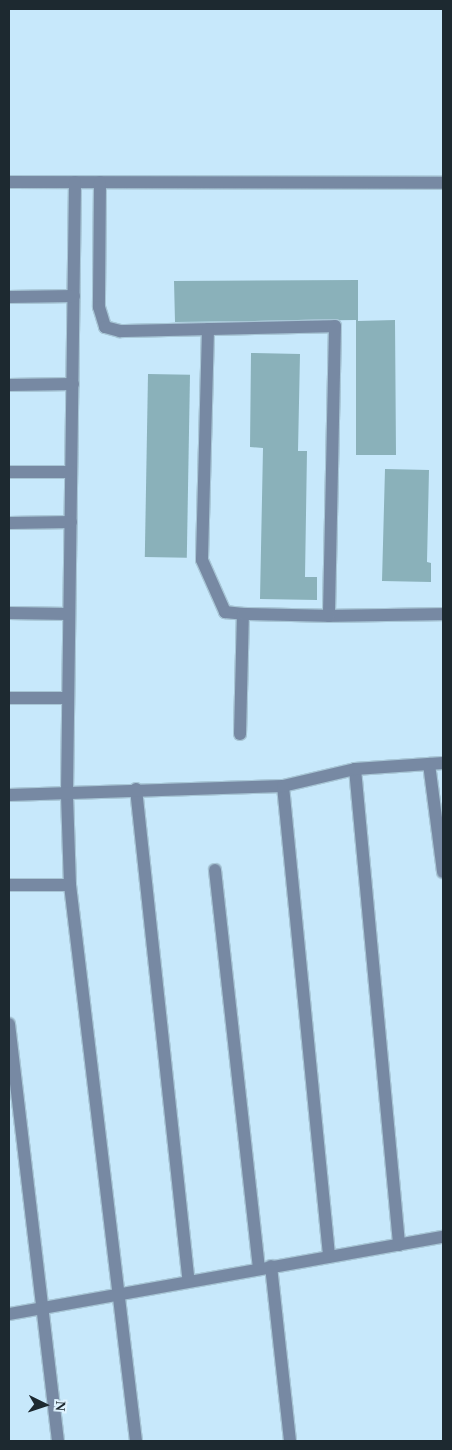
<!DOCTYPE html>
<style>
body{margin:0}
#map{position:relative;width:452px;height:1450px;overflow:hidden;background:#c7e8fb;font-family:"Times New Roman",serif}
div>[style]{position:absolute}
.building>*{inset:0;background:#8ab1ba;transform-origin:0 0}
.roads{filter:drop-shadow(1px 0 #a8c6d6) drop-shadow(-1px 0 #a8c6d6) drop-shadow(0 1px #a8c6d6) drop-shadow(0 -1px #a8c6d6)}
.minor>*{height:12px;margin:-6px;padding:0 6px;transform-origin:6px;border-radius:6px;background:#7789a3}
span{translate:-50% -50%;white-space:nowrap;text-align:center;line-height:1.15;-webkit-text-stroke:4px #dff3ff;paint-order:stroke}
.frame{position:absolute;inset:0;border:10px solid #1d2930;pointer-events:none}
.north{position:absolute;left:20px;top:1380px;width:50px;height:50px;-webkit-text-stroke:4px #dff3ff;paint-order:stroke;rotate:94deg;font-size:14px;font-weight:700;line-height:20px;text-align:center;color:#1d2930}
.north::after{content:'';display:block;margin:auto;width:18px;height:22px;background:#1d2930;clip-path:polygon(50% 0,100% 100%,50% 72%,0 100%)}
</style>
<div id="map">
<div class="building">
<i style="clip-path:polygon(358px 280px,358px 321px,395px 320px,396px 455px,356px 455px,356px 320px,175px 322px,174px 281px)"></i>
<i style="clip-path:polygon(251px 353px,300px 354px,298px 451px,307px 451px,305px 577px,317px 577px,317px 600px,260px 599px,263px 448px,250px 447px)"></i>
<i style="left:148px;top:374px;width:42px;height:183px;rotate:1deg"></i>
<i style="clip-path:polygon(385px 469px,429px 470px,427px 562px,431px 563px,431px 582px,382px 581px)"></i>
</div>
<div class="roads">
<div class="minor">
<i style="left:9px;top:182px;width:434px;rotate:0.1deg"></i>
<i style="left:75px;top:182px;width:613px;rotate:90.75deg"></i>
<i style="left:67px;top:795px;width:90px;rotate:88.1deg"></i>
<i style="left:70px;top:885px;width:560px;rotate:83.23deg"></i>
<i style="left:100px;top:182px;width:125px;rotate:90.5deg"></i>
<i style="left:99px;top:307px;width:21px;rotate:73deg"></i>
<i style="left:105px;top:327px;width:16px;rotate:15deg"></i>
<i style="left:120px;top:331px;width:215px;rotate:-1.3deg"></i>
<i style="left:335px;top:326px;width:290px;rotate:91.2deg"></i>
<i style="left:329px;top:616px;width:114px;rotate:-1deg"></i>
<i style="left:9px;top:297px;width:65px;rotate:-0.9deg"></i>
<i style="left:208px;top:329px;width:231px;rotate:91.5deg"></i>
<i style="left:202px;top:560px;width:57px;rotate:66.1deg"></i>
<i style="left:225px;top:612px;width:18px;rotate:6deg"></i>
<i style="left:9px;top:385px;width:64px;rotate:-0.9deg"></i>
<i style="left:9px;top:472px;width:62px"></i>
<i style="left:9px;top:523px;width:62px;rotate:-0.9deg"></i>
<i style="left:9px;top:613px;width:60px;rotate:1deg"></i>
<i style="left:9px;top:698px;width:59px"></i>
<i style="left:240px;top:734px;width:120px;rotate:-88.6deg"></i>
<i style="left:243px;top:614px;width:86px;rotate:1.3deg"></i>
<i style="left:429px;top:764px;width:109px;rotate:82.6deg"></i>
<i style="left:355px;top:769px;width:478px;rotate:84.7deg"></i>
<i style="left:283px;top:786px;width:473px;rotate:84.4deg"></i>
<i style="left:136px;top:789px;width:495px;rotate:83.9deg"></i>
<i style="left:9px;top:795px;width:274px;rotate:-1.9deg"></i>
<i style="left:283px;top:786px;width:74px;rotate:-13.3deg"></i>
<i style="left:355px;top:769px;width:88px;rotate:-3.9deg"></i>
<i style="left:215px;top:870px;width:400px;rotate:83.7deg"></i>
<i style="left:9px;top:885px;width:61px"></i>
<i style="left:9px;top:1024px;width:420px;rotate:83.3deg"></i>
<i style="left:271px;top:1266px;width:176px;rotate:83.8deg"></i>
<i style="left:9px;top:1314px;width:441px;rotate:-10.1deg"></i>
</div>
</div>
<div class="frame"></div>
<div class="north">N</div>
</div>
